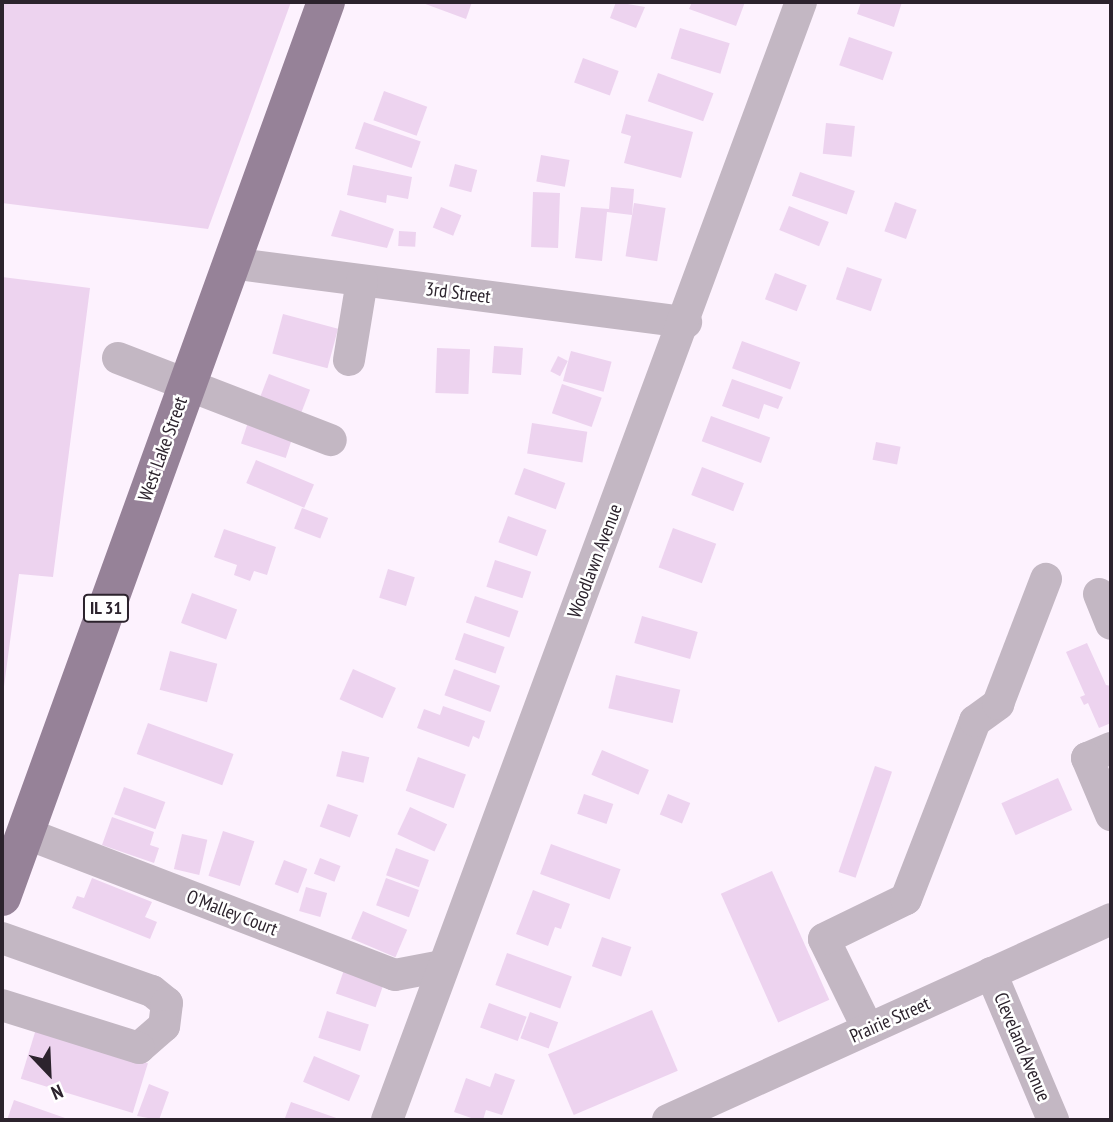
<!DOCTYPE html>
<style>
body{margin:0}
#map{position:relative;width:1113px;height:1122px;overflow:hidden;background:#fdf2fe;font-family:"PT Sans Narrow",sans-serif}
div>[style]{position:absolute}
.building>*{inset:0;background:#edd3ef;transform-origin:0 0}
.minor>*{height:32px;margin:-16px;padding:0 16px;transform-origin:16px;border-radius:16px;background:#c3b7c3}
.major>*{height:38px;margin:-19px;padding:0 19px;transform-origin:19px;border-radius:19px;background:#968298}
span{translate:-50% -50%;white-space:nowrap;text-align:center;line-height:1.15;-webkit-text-stroke:5px #fff;paint-order:stroke}
.shield-label span{padding:2px 5px;background:#fff;border:2px solid;border-radius:5px;-webkit-text-stroke-width:0}
.shield-label{font-size:18px;color:#2c232d;font-weight:700}
.street-label{font-size:19px;color:#2c232d}
.frame{position:absolute;inset:0;border:4px solid #2c232d;pointer-events:none}
.north{position:absolute;left:14px;top:1038px;width:70px;height:70px;-webkit-text-stroke:5px #fff;paint-order:stroke;rotate:157deg;font-size:19px;font-weight:700;line-height:28px;text-align:center;color:#2c232d}
.north::after{content:'';display:block;margin:auto;width:24px;height:32px;background:#2c232d;clip-path:polygon(50% 0,100% 100%,50% 72%,0 100%)}
</style>
<div id="map">
<div class="building">
<i style="clip-path:polygon(2px 2px,291px 2px,208px 229px,2px 203px)"></i>
<i style="clip-path:polygon(420px 2px,472px 2px,466px 19px)"></i>
<i style="clip-path:polygon(616px 2px,645px 7px,636px 28px,610px 18px)"></i>
<i style="clip-path:polygon(692px 2px,745px 2px,736px 26px,689px 9px)"></i>
<i style="clip-path:polygon(861px 2px,902px 2px,894px 27px,857px 14px)"></i>
<i style="left:680px;top:28px;width:52px;height:32px;rotate:17deg"></i>
<i style="left:849px;top:37px;width:46px;height:30px;rotate:19deg"></i>
<i style="left:583px;top:58px;width:38px;height:26px;rotate:20deg"></i>
<i style="left:658px;top:73px;width:59px;height:30px;rotate:20deg"></i>
<i style="left:384px;top:91px;width:46px;height:31px;rotate:20deg"></i>
<i style="clip-path:polygon(626px 114px,693px 132px,681px 178px,624px 163px,631px 136px,621px 133px)"></i>
<i style="left:364px;top:122px;width:60px;height:28px;rotate:19deg"></i>
<i style="left:826px;top:123px;width:29px;height:31px;rotate:6deg"></i>
<i style="left:541px;top:155px;width:29px;height:27px;rotate:10deg"></i>
<i style="left:455px;top:164px;width:23px;height:23px;rotate:15deg"></i>
<i style="clip-path:polygon(353px 165px,412px 177px,408px 199px,387px 195px,386px 203px,347px 195px)"></i>
<i style="left:800px;top:172px;width:58px;height:25px;rotate:19deg"></i>
<i style="clip-path:polygon(611px 187px,634px 189px,632px 215px,607px 212px,602px 261px,575px 258px,581px 207px,609px 209px)"></i>
<i style="left:533px;top:192px;width:27px;height:55px;rotate:2deg"></i>
<i style="left:895px;top:202px;width:23px;height:31px;rotate:20deg"></i>
<i style="left:634px;top:203px;width:32px;height:54px;rotate:9deg"></i>
<i style="left:789px;top:206px;width:43px;height:26px;rotate:22deg"></i>
<i style="left:441px;top:207px;width:22px;height:22px;rotate:22deg"></i>
<i style="clip-path:polygon(340px 210px,394px 229px,387px 248px,331px 236px)"></i>
<i style="left:399px;top:231px;width:17px;height:15px;rotate:3deg"></i>
<i style="left:847px;top:267px;width:37px;height:34px;rotate:19deg"></i>
<i style="left:775px;top:273px;width:34px;height:28px;rotate:21deg"></i>
<i style="clip-path:polygon(2px 277px,90px 288px,53px 577px,19px 574px,3px 694px)"></i>
<i style="left:283px;top:314px;width:57px;height:41px;rotate:15deg"></i>
<i style="left:742px;top:341px;width:62px;height:29px;rotate:20deg"></i>
<i style="left:494px;top:346px;width:29px;height:27px;rotate:4deg"></i>
<i style="left:437px;top:348px;width:33px;height:45px;rotate:2deg"></i>
<i style="left:571px;top:351px;width:42px;height:31px;rotate:15deg"></i>
<i style="left:558px;top:356px;width:11px;height:17px;rotate:27deg"></i>
<i style="left:269px;top:374px;width:44px;height:30px;rotate:21deg"></i>
<i style="clip-path:polygon(732px 379px,783px 397px,778px 409px,764px 404px,759px 419px,722px 406px)"></i>
<i style="left:562px;top:384px;width:42px;height:31px;rotate:19deg"></i>
<i style="left:250px;top:416px;width:47px;height:29px;rotate:18deg"></i>
<i style="left:711px;top:416px;width:63px;height:27px;rotate:20deg"></i>
<i style="left:532px;top:423px;width:56px;height:31px;rotate:9deg"></i>
<i style="left:876px;top:442px;width:25px;height:18px;rotate:11deg"></i>
<i style="left:256px;top:460px;width:63px;height:25px;rotate:23deg"></i>
<i style="left:702px;top:467px;width:45px;height:30px;rotate:21deg"></i>
<i style="left:524px;top:468px;width:44px;height:28px;rotate:20deg"></i>
<i style="left:302px;top:508px;width:28px;height:22px;rotate:21deg"></i>
<i style="left:508px;top:516px;width:41px;height:28px;rotate:20deg"></i>
<i style="left:673px;top:528px;width:46px;height:42px;rotate:20deg"></i>
<i style="clip-path:polygon(224px 529px,276px 547px,267px 575px,254px 571px,250px 581px,234px 575px,237px 565px,214px 557px)"></i>
<i style="left:495px;top:560px;width:38px;height:28px;rotate:18deg"></i>
<i style="left:388px;top:569px;width:28px;height:30px;rotate:17deg"></i>
<i style="left:192px;top:593px;width:48px;height:32px;rotate:20deg"></i>
<i style="left:475px;top:596px;width:46px;height:28px;rotate:19deg"></i>
<i style="left:642px;top:616px;width:58px;height:28px;rotate:16deg"></i>
<i style="left:464px;top:633px;width:43px;height:28px;rotate:19deg"></i>
<i style="clip-path:polygon(1087px 643px,1106px 685px,1111px 686px,1111px 723px,1099px 728px,1088px 703px,1084px 705px,1080px 697px,1085px 695px,1066px 652px)"></i>
<i style="left:170px;top:651px;width:49px;height:40px;rotate:15deg"></i>
<i style="left:353px;top:669px;width:47px;height:33px;rotate:24deg"></i>
<i style="left:454px;top:669px;width:49px;height:28px;rotate:20deg"></i>
<i style="left:616px;top:675px;width:66px;height:34px;rotate:13deg"></i>
<i style="clip-path:polygon(443px 706px,485px 721px,479px 739px,473px 736px,469px 747px,417px 728px,424px 709px,440px 715px)"></i>
<i style="left:148px;top:723px;width:91px;height:33px;rotate:20deg"></i>
<i style="left:602px;top:750px;width:51px;height:27px;rotate:23deg"></i>
<i style="left:342px;top:751px;width:28px;height:26px;rotate:13deg"></i>
<i style="left:418px;top:757px;width:51px;height:36px;rotate:20deg"></i>
<i style="left:875px;top:766px;width:18px;height:112px;rotate:19deg"></i>
<i style="left:1058px;top:778px;width:35px;height:62px;rotate:66deg"></i>
<i style="left:124px;top:787px;width:44px;height:29px;rotate:20deg"></i>
<i style="left:584px;top:794px;width:31px;height:21px;rotate:19deg"></i>
<i style="left:668px;top:794px;width:24px;height:22px;rotate:22deg"></i>
<i style="left:328px;top:804px;width:32px;height:24px;rotate:20deg"></i>
<i style="left:410px;top:807px;width:41px;height:30px;rotate:25deg"></i>
<i style="clip-path:polygon(112px 817px,154px 832px,150px 845px,159px 848px,154px 863px,102px 845px)"></i>
<i style="left:223px;top:831px;width:33px;height:47px;rotate:18deg"></i>
<i style="left:182px;top:834px;width:26px;height:36px;rotate:13deg"></i>
<i style="left:551px;top:844px;width:74px;height:32px;rotate:20deg"></i>
<i style="left:396px;top:848px;width:35px;height:29px;rotate:20deg"></i>
<i style="left:320px;top:858px;width:22px;height:17px;rotate:21deg"></i>
<i style="left:284px;top:860px;width:25px;height:26px;rotate:21deg"></i>
<i style="left:772px;top:871px;width:141px;height:56px;rotate:66deg"></i>
<i style="clip-path:polygon(92px 878px,152px 902px,145px 917px,157px 922px,150px 939px,72px 908px,77px 896px,84px 898px)"></i>
<i style="left:386px;top:878px;width:35px;height:29px;rotate:20deg"></i>
<i style="left:306px;top:887px;width:22px;height:25px;rotate:16deg"></i>
<i style="clip-path:polygon(533px 890px,570px 904px,561px 929px,555px 927px,548px 946px,516px 934px)"></i>
<i style="left:363px;top:911px;width:48px;height:30px;rotate:23deg"></i>
<i style="left:602px;top:937px;width:31px;height:31px;rotate:19deg"></i>
<i style="left:507px;top:953px;width:69px;height:34px;rotate:20deg"></i>
<i style="left:345px;top:967px;width:42px;height:28px;rotate:19deg"></i>
<i style="left:489px;top:1003px;width:40px;height:26px;rotate:20deg"></i>
<i style="left:652px;top:1010px;width:66px;height:113px;rotate:67deg"></i>
<i style="left:327px;top:1011px;width:44px;height:28px;rotate:18deg"></i>
<i style="left:530px;top:1012px;width:30px;height:28px;rotate:20deg"></i>
<i style="left:36px;top:1029px;width:117px;height:52px;rotate:17deg"></i>
<i style="left:314px;top:1056px;width:50px;height:28px;rotate:23deg"></i>
<i style="clip-path:polygon(495px 1073px,515px 1080px,502px 1115px,486px 1110px,483px 1120px,477px 1120px,454px 1112px,466px 1078px,490px 1087px)"></i>
<i style="clip-path:polygon(149px 1084px,169px 1092px,159px 1120px,137px 1116px)"></i>
<i style="clip-path:polygon(14px 1100px,65px 1118px,64px 1120px,7px 1120px)"></i>
<i style="clip-path:polygon(291px 1102px,342px 1120px,290px 1120px,285px 1118px)"></i>
</div>
<div class="minor">
<i style="left:230px;top:263px;width:460px;rotate:7.4deg"></i>
<i style="left:118px;top:358px;width:228px;rotate:21.1deg"></i>
<i style="left:349px;top:360px;width:80px;rotate:-80.7deg"></i>
<i style="left:1099px;top:594px;width:32px;rotate:68deg"></i>
<i style="left:1111px;top:748px;width:26px;rotate:157deg"></i>
<i style="left:1087px;top:758px;width:62px;rotate:67.2deg"></i>
<i style="left:25px;top:833px;width:396px;rotate:21deg"></i>
<i style="left:395px;top:975px;width:48px;rotate:-10.8deg"></i>
<i style="left:2px;top:938px;width:159px;rotate:19.5deg"></i>
<i style="left:152px;top:991px;width:19px;rotate:39deg"></i>
<i style="left:167px;top:1003px;width:23px;rotate:97deg"></i>
<i style="left:164px;top:1026px;width:33px;rotate:139deg"></i>
<i style="left:139px;top:1048px;width:144px;rotate:-162.6deg"></i>
<i style="left:991px;top:973px;width:160px;rotate:67.1deg"></i>
<i style="left:868px;top:1029px;width:100px;rotate:-116.1deg"></i>
<i style="left:824px;top:939px;width:91px;rotate:-26deg"></i>
<i style="left:906px;top:899px;width:191px;rotate:-68.8deg"></i>
<i style="left:975px;top:721px;width:29px;rotate:-36deg"></i>
<i style="left:998px;top:704px;width:134px;rotate:-69deg"></i>
<i style="left:387px;top:1120px;width:1192px;rotate:-69.68deg"></i>
<i style="left:668px;top:1120px;width:486px;rotate:-24.4deg"></i>
</div>
<div class="major">
<i style="left:2px;top:897px;width:952px;rotate:-70.1deg"></i>
</div>
<div class="shield-label">
<span style="left:106px;top:608px">IL 31</span>
</div>
<div class="street-label">
<span style="left:458px;top:293px;rotate:7deg">3rd Street</span>
<span style="left:163px;top:449px;rotate:-70deg">West Lake Street</span>
<span style="left:595px;top:561px;rotate:-69deg">Woodlawn Avenue</span>
<span style="left:232px;top:913px;rotate:21deg">O'Malley Court</span>
<span style="left:890px;top:1020px;rotate:-24deg">Prairie Street</span>
<span style="left:1022px;top:1047px;rotate:67deg">Cleveland Avenue</span>
</div>
<div class="frame"></div>
<div class="north">N</div>
</div>
